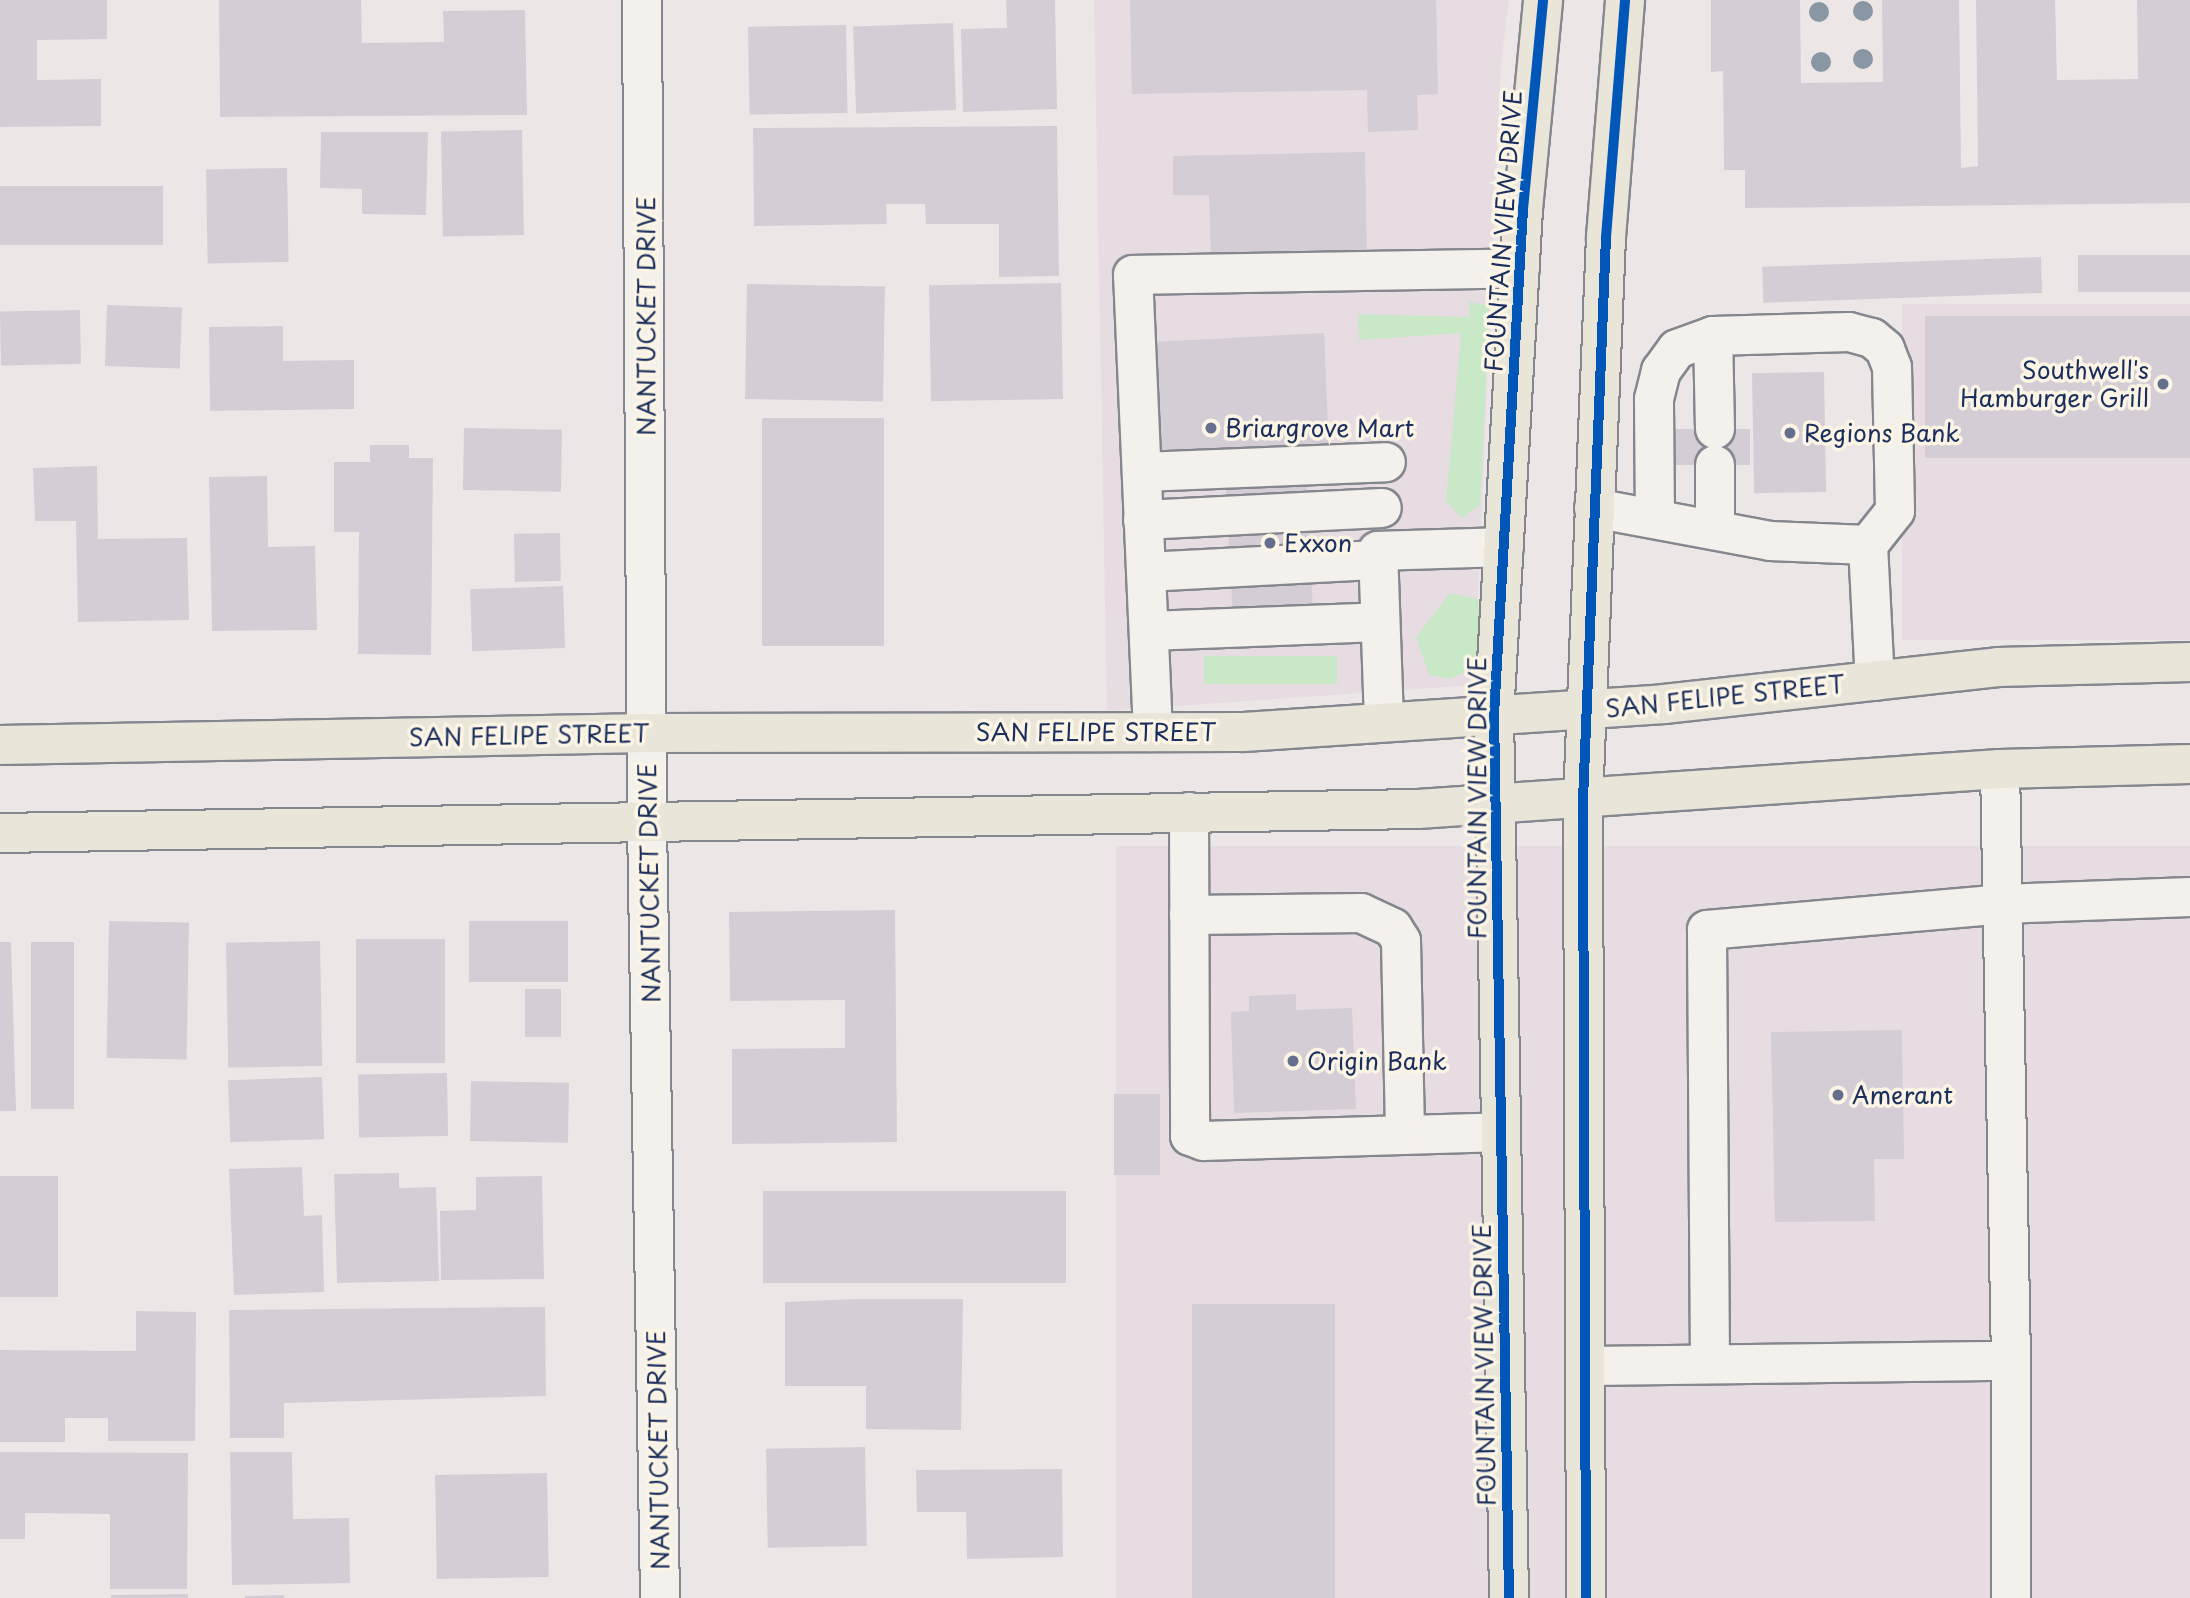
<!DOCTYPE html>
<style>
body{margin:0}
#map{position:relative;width:2190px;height:1598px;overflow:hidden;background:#ece7e6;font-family:"Playpen Sans",sans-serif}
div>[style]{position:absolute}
.built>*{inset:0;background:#e6dce2;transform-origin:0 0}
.green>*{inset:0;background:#c9e8c8;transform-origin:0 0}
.building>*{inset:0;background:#d4cdd6;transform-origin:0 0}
.roads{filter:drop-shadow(2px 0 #85878f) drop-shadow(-2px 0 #85878f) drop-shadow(0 2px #85878f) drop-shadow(0 -2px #85878f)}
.minor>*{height:38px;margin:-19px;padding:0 19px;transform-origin:19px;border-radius:19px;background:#f4f0eb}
.major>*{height:38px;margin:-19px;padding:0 19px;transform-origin:19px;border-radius:19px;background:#eae5d9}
.cycleway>*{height:10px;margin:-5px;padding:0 5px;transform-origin:5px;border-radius:5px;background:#0057b8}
.trees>*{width:20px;height:20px;margin:-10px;border-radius:50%;background:#8996a4}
.dots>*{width:19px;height:19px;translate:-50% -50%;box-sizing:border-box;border:4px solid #fcf5e5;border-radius:50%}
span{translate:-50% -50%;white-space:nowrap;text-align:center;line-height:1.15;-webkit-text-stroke:7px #fcf5e5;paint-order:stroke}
.street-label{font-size:24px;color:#1b2f5e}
.poi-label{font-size:24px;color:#1b2f5e}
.right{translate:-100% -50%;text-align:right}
.left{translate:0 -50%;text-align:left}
</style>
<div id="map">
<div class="built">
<i style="clip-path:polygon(1094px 0,1509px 0,1501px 65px,1474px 685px,1107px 711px)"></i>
<i style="left:2190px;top:304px;width:336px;height:288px;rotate:90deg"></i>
<i style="left:2190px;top:846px;width:752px;height:1074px;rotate:90deg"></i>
</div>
<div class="green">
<i style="clip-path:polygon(1469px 302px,1490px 306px,1480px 505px,1462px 518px,1446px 501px,1461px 333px,1359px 340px,1358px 314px,1469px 317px)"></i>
<i style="clip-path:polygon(1450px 593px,1478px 599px,1482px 639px,1467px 671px,1450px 679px,1429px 675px,1416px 637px)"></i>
<i style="left:1337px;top:656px;width:28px;height:133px;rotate:90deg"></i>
</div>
<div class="building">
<i style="clip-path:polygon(0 0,107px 0,107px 39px,37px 40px,37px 80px,101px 79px,101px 126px,0 127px)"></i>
<i style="clip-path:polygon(219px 0,361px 0,362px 43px,444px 42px,443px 11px,525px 10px,527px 115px,220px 117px)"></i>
<i style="clip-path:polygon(1006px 0,1055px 0,1057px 109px,963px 112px,961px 29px,1007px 28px)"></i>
<i style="clip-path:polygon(1130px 0,1436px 0,1438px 94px,1417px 95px,1418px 130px,1368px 132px,1367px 90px,1132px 94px)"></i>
<i style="clip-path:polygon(1711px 0,1800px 0,1801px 83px,1883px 82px,1882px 0,1959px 0,1961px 168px,1978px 166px,1976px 0,2055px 0,2057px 80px,2138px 79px,2137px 0,2190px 0,2190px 203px,1745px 208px,1745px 170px,1724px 170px,1723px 71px,1711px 72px)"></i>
<i style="left:953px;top:23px;width:87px;height:100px;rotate:88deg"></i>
<i style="left:846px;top:25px;width:88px;height:98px;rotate:89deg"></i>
<i style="clip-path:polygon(1057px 126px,1059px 276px,999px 277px,999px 224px,926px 224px,925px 204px,886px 204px,887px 224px,754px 226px,753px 128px)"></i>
<i style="left:522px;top:130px;width:105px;height:81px;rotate:89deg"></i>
<i style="clip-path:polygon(321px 132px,428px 132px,426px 215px,362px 214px,362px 189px,320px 188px)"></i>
<i style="clip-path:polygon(1365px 152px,1367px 256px,1211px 259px,1209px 195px,1173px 195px,1173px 156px)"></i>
<i style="left:287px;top:168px;width:94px;height:81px;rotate:89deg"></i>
<i style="left:163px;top:186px;width:59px;height:163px;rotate:90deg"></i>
<i style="left:2190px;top:255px;width:37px;height:112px;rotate:90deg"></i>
<i style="left:2041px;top:257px;width:36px;height:279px;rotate:88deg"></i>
<i style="left:1061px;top:283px;width:116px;height:132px;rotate:89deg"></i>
<i style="left:747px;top:284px;width:138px;height:115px;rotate:1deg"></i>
<i style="left:107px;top:305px;width:75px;height:61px;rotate:2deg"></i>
<i style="left:80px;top:310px;width:54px;height:80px;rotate:89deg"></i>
<i style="left:2190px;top:316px;width:142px;height:265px;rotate:90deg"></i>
<i style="clip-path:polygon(283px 326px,283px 361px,354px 360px,354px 409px,210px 411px,209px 327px)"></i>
<i style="clip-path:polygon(1324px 333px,1329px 448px,1305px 450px,1314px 633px,1234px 637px,1224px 454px,1160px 457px,1154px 342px)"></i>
<i style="left:1824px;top:372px;width:120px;height:72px;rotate:89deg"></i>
<i style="left:762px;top:418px;width:122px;height:228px"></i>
<i style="left:464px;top:428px;width:98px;height:62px;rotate:1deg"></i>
<i style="left:1750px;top:429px;width:36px;height:77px;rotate:90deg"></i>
<i style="clip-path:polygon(370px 445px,409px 445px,409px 458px,433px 458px,431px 655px,358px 654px,359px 532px,334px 532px,334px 462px,370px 462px)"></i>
<i style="clip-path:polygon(97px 466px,98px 539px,187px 538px,189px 620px,78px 622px,76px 521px,35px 521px,33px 468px)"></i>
<i style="clip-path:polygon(267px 476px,268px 547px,315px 546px,317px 630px,212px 631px,209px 477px)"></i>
<i style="left:560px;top:533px;width:48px;height:46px;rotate:89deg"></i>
<i style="left:563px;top:586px;width:62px;height:93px;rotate:88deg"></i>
<i style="clip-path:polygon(895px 910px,897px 1142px,732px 1144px,732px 1049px,845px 1048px,845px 1000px,730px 1001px,729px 912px)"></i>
<i style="left:109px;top:921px;width:80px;height:137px;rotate:1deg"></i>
<i style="left:469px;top:921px;width:99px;height:61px"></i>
<i style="left:445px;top:939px;width:124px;height:89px;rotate:90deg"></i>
<i style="left:320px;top:941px;width:125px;height:94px;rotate:89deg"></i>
<i style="clip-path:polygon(0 942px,11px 942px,16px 1111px,0 1111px)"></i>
<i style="left:31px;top:942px;width:43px;height:167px"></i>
<i style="left:525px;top:989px;width:36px;height:48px"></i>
<i style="clip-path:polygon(1296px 994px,1296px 1010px,1352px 1008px,1356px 1109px,1234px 1113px,1231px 1012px,1249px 1011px,1249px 996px)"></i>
<i style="clip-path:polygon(1902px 1030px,1904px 1159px,1874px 1159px,1875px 1221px,1775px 1222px,1771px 1032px)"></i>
<i style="left:447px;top:1073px;width:63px;height:89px;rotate:89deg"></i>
<i style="left:322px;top:1077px;width:62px;height:94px;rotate:88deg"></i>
<i style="left:471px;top:1081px;width:98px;height:60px;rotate:1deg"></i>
<i style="left:1114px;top:1094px;width:46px;height:81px"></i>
<i style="clip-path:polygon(302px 1167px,304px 1216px,322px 1215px,324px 1292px,234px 1295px,229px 1169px)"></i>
<i style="clip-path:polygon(399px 1173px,399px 1188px,436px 1187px,439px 1281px,337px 1283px,334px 1174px)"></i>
<i style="left:0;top:1176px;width:58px;height:121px"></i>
<i style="clip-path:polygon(542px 1176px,544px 1279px,441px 1280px,440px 1211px,476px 1210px,476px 1177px)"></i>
<i style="left:1066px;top:1191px;width:92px;height:303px;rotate:90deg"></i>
<i style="clip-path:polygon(856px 1299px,963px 1299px,961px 1430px,866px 1429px,866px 1386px,785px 1386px,785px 1302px)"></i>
<i style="left:1335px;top:1304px;width:294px;height:143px;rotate:90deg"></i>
<i style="clip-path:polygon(545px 1307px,546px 1396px,284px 1403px,284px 1438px,230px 1438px,229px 1310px)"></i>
<i style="clip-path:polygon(136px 1311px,196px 1312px,195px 1441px,108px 1441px,108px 1418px,65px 1418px,65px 1442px,0 1442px,0 1350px,136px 1351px)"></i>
<i style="left:865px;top:1447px;width:99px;height:99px;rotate:89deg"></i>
<i style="clip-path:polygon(0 1452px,188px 1453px,187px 1589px,110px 1589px,110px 1514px,25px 1513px,25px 1539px,0 1539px)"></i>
<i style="clip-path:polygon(230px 1452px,292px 1452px,293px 1519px,349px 1518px,350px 1583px,232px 1585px)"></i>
<i style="clip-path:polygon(1062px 1469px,1063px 1557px,967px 1559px,966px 1512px,917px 1512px,916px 1470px)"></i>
<i style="left:547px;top:1473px;width:104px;height:112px;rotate:89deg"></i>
<i style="clip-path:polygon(188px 1594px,188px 1598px,111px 1598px,111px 1595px)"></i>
<i style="clip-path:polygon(284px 1595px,284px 1598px,245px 1598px,245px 1596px)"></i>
</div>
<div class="roads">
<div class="minor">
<i style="left:642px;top:0;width:822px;rotate:89.65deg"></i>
<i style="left:647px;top:822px;width:776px;rotate:89.04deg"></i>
<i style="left:1715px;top:429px;width:93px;rotate:-91.2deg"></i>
<i style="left:1713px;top:336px;width:136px;rotate:-1.7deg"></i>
<i style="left:1849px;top:332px;width:24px;rotate:15deg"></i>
<i style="left:1872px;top:338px;width:17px;rotate:40deg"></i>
<i style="left:1885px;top:349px;width:19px;rotate:69deg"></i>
<i style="left:1892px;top:367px;width:144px;rotate:88.8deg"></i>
<i style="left:1895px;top:511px;width:43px;rotate:128.5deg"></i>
<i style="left:1715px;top:465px;width:65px;rotate:90deg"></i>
<i style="left:1142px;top:472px;width:244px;rotate:-2.3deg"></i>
<i style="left:1594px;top:508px;width:179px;rotate:10.6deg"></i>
<i style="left:1770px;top:541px;width:98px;rotate:2.3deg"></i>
<i style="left:1868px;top:545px;width:136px;rotate:87.1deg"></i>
<i style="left:1655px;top:519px;width:120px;rotate:-90.5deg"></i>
<i style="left:1654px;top:399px;width:29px;rotate:-76deg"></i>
<i style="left:1661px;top:371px;width:27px;rotate:-54deg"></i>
<i style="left:1677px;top:349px;width:38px;rotate:-20deg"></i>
<i style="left:1143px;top:520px;width:239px;rotate:-2.9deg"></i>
<i style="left:1146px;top:572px;width:232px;rotate:-3deg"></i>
<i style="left:1149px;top:631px;width:231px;rotate:-2.2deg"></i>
<i style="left:1384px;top:721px;width:170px;rotate:-92deg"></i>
<i style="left:1378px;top:551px;width:126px;rotate:-1.8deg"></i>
<i style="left:1153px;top:732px;width:457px;rotate:-92.5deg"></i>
<i style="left:1133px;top:275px;width:387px;rotate:-1deg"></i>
<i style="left:1189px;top:812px;width:324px;rotate:89.8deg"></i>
<i style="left:1190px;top:1136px;width:15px;rotate:20deg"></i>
<i style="left:1204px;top:1141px;width:297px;rotate:-1.7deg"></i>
<i style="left:1189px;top:915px;width:172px;rotate:-0.7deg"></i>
<i style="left:1361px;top:913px;width:35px;rotate:25deg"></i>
<i style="left:1393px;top:928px;width:15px;rotate:58deg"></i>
<i style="left:1401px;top:941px;width:194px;rotate:88.8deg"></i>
<i style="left:2011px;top:1361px;width:237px;rotate:90deg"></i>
<i style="left:1710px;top:1364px;width:434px;rotate:-90.4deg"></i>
<i style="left:1707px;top:930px;width:296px;rotate:-5deg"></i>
<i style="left:2002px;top:904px;width:188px;rotate:-2.1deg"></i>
<i style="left:1588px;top:1366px;width:423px;rotate:-0.7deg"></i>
<i style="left:2011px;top:1361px;width:592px;rotate:-91.06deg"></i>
</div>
<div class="major">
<i style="left:0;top:745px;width:647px;rotate:-1.06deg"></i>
<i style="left:647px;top:733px;width:597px;rotate:-0.1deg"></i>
<i style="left:1244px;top:732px;width:421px;rotate:-3.8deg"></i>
<i style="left:1664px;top:704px;width:336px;rotate:-6.3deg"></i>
<i style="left:1998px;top:667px;width:192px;rotate:-1.5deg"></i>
<i style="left:0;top:833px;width:1418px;rotate:-0.97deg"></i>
<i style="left:1418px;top:809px;width:583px;rotate:-3.93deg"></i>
<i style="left:2000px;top:769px;width:190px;rotate:-1.5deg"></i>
<i style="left:1509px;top:1598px;width:883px;rotate:-90.97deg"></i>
<i style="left:1494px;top:715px;width:507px;rotate:-86.72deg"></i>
<i style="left:1523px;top:209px;width:210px;rotate:-84.5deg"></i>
<i style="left:1586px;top:1598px;width:798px;rotate:-90.22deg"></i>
<i style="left:1583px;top:800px;width:563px;rotate:-87.66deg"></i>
<i style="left:1606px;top:237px;width:238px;rotate:-85.4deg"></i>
</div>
</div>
<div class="cycleway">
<i style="left:1509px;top:1598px;width:883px;rotate:-90.97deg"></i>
<i style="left:1494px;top:715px;width:507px;rotate:-86.72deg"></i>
<i style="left:1523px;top:209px;width:210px;rotate:-84.5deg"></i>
<i style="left:1586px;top:1598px;width:798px;rotate:-90.22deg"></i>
<i style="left:1583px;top:800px;width:563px;rotate:-87.66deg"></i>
<i style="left:1606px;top:237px;width:238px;rotate:-85.4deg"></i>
</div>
<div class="trees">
<i style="left:1863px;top:11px"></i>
<i style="left:1819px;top:12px"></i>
<i style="left:1863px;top:59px"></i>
<i style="left:1821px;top:62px"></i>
</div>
<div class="dots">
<i style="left:2163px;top:384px;background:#646f8e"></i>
<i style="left:1211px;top:428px;background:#646f8e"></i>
<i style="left:1790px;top:433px;background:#646f8e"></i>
<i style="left:1270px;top:543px;background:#646f8e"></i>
<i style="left:1293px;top:1061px;background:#646f8e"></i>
<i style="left:1838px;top:1095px;background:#646f8e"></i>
</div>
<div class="street-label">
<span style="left:1503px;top:231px;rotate:-86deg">FOUNTAIN VIEW DRIVE</span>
<span style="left:646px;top:316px;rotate:-90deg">NANTUCKET DRIVE</span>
<span style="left:1725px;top:696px;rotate:-6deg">SAN FELIPE STREET</span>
<span style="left:1096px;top:732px">SAN FELIPE STREET</span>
<span style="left:529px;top:735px;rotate:-1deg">SAN FELIPE STREET</span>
<span style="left:1477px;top:798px;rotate:-90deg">FOUNTAIN VIEW DRIVE</span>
<span style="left:649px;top:883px;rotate:-91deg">NANTUCKET DRIVE</span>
<span style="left:1484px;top:1365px;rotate:-91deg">FOUNTAIN VIEW DRIVE</span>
<span style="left:658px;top:1450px;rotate:-91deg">NANTUCKET DRIVE</span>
</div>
<div class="poi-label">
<span class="right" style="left:2149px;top:384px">Southwell's<br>Hamburger Grill</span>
<span class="left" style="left:1225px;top:428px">Briargrove Mart</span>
<span class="left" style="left:1804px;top:433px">Regions Bank</span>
<span class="left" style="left:1284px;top:543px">Exxon</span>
<span class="left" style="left:1307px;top:1061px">Origin Bank</span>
<span class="left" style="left:1852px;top:1095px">Amerant</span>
</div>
</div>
